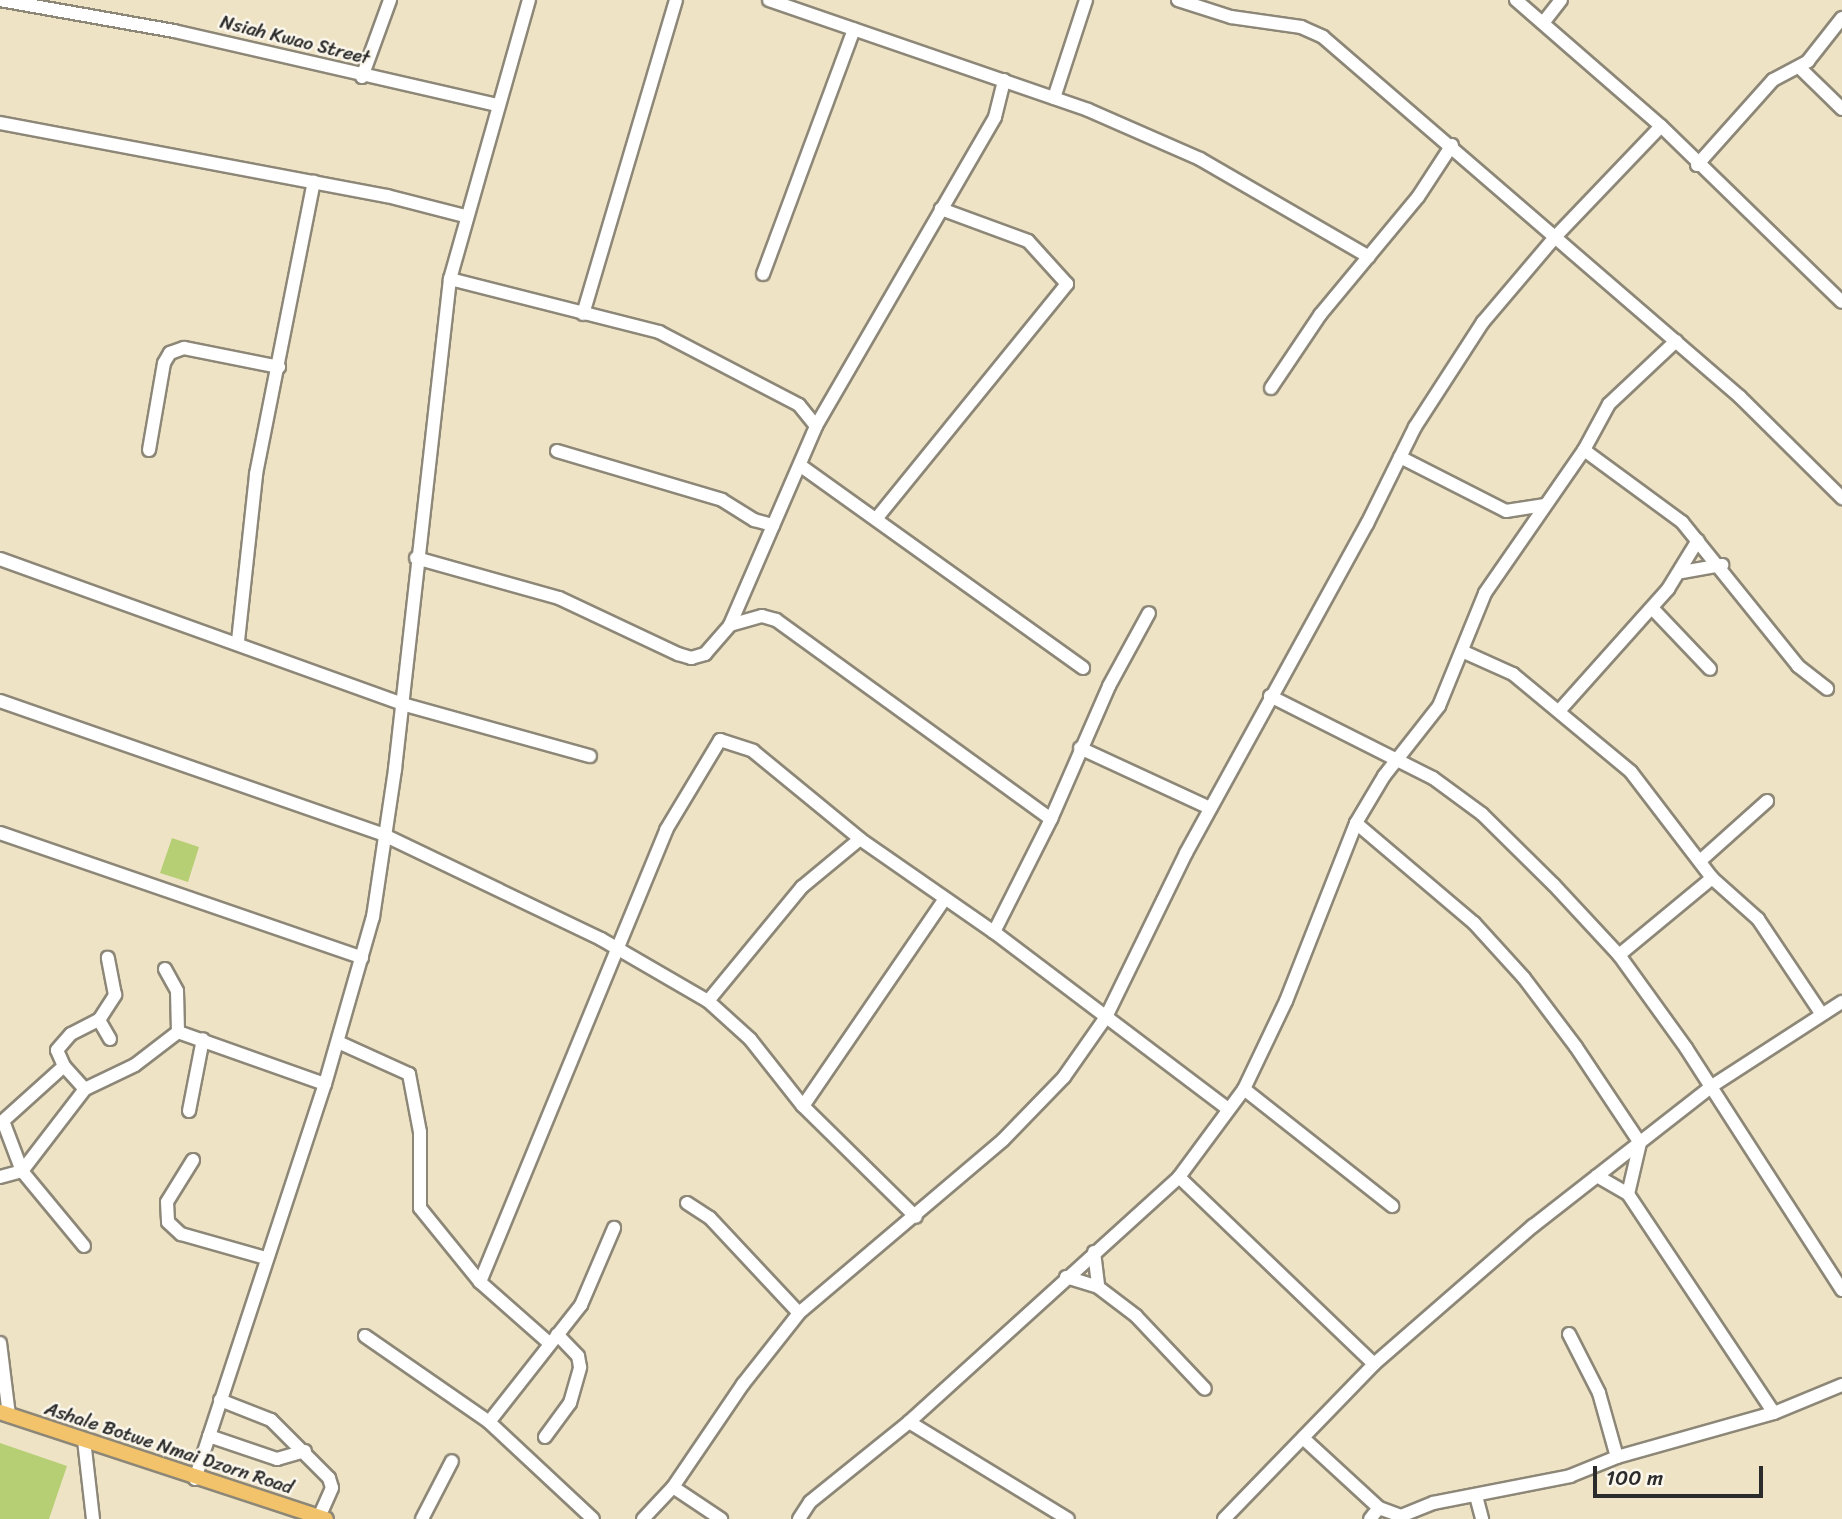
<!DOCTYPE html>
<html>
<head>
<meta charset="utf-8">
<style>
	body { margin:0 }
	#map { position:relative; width:1842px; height:1519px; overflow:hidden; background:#efe3c6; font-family:Sriracha,sans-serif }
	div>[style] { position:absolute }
	.green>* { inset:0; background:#b6cf75 }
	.roads { filter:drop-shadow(2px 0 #8d8778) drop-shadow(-2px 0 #8d8778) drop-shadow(0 2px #8d8778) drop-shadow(0 -2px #8d8778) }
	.minor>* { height:12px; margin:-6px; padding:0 6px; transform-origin:6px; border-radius:6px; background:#fff }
	.major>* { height:14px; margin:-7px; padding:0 7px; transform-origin:7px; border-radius:7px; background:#f2c36a }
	span { translate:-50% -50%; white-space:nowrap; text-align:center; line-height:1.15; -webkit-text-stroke:5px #fbf7ec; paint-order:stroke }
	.street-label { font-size:19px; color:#2b2b2b }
	.scale { position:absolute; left:1593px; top:1466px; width:170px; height:32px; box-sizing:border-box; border:4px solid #2b2b2b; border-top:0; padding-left:9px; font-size:21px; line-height:24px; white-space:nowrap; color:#2b2b2b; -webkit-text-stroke:5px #fbf7ec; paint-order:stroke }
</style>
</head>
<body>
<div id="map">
	<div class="green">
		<i style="clip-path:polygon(172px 838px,199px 847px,188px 882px,160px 873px)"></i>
		<i style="clip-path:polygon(0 1443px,67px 1466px,49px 1519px,0 1519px)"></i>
	</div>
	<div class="roads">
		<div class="minor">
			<i style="left:0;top:0;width:177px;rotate:10.1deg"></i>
			<i style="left:174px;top:31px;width:332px;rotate:12.9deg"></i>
			<i style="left:769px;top:0;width:337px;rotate:19deg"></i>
			<i style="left:1088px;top:110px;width:122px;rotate:23.6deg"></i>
			<i style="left:1200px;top:159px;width:195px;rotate:30.1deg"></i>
			<i style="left:1178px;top:0;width:56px;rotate:17.8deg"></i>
			<i style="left:1231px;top:17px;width:71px;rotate:8.1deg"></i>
			<i style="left:1301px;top:27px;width:24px;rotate:24deg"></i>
			<i style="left:1323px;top:37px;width:551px;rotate:40.8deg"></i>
			<i style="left:1740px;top:397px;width:144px;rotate:44.7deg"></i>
			<i style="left:1516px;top:0;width:192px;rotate:41deg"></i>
			<i style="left:1661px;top:126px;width:252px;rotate:44.2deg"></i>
			<i style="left:1543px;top:23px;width:29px;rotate:-52deg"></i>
			<i style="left:1799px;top:67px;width:60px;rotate:44.3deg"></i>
			<i style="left:362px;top:77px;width:82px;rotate:-70deg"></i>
			<i style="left:1054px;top:98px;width:103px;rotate:-71.9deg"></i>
			<i style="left:0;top:123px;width:394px;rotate:10.7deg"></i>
			<i style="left:387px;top:196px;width:81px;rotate:14.4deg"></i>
			<i style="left:1697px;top:165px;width:114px;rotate:-48.2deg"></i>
			<i style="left:1773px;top:80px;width:40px;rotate:-28deg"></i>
			<i style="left:1808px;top:61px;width:55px;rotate:-51.7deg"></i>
			<i style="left:763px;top:274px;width:261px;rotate:-69.6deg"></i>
			<i style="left:450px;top:279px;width:216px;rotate:14.2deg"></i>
			<i style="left:659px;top:332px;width:158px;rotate:27.5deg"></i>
			<i style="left:799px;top:405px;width:27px;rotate:51deg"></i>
			<i style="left:583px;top:314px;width:327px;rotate:-73.5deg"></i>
			<i style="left:1271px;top:388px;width:88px;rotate:-56.1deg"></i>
			<i style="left:1320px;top:315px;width:153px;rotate:-50.3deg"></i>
			<i style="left:1418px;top:197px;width:62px;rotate:-56.8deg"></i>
			<i style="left:149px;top:450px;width:88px;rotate:-80.2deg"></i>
			<i style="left:164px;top:363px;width:12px;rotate:-59deg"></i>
			<i style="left:170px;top:353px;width:15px;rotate:-20deg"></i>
			<i style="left:184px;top:348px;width:97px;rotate:11.3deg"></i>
			<i style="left:1584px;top:450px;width:122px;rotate:36.3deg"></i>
			<i style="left:1682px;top:522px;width:185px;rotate:51.1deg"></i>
			<i style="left:1798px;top:666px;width:37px;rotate:38deg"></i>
			<i style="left:557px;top:451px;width:172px;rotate:16.5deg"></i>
			<i style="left:722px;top:500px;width:38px;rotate:32deg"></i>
			<i style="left:754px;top:520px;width:20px;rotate:15deg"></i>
			<i style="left:1400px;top:457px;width:119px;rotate:27deg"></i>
			<i style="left:1506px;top:511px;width:38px;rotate:-9deg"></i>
			<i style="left:801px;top:466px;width:347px;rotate:35.6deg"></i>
			<i style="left:876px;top:519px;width:303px;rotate:-50.9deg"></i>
			<i style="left:1067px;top:284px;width:58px;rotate:-132.2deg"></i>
			<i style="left:1028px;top:241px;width:93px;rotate:-159.8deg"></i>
			<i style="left:416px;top:558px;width:148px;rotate:15.6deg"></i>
			<i style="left:559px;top:598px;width:132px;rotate:25.2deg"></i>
			<i style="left:678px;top:654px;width:14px;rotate:17deg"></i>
			<i style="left:691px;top:658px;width:15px;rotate:-16deg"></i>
			<i style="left:705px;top:654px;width:38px;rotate:-49deg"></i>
			<i style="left:730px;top:625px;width:217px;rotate:-66.6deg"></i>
			<i style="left:816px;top:426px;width:357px;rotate:-59.9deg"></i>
			<i style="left:995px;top:117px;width:38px;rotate:-76deg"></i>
			<i style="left:0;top:559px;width:427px;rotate:19.8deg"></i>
			<i style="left:402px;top:704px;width:195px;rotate:15.5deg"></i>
			<i style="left:1682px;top:572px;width:41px;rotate:-9.9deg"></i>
			<i style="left:1652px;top:608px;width:84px;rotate:46.4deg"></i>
			<i style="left:730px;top:625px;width:33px;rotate:-16deg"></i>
			<i style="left:762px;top:616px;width:15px;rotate:16deg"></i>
			<i style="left:776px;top:620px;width:339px;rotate:35.9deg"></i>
			<i style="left:238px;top:641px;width:168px;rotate:-83.8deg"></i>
			<i style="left:256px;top:474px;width:298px;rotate:-78.8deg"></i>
			<i style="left:1464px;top:652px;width:54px;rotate:24.2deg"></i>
			<i style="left:1513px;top:674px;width:153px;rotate:39.7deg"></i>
			<i style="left:1631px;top:772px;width:133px;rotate:52.6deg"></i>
			<i style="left:1712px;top:878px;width:62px;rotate:41.7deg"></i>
			<i style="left:1758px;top:919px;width:113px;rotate:56.2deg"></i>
			<i style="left:1270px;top:696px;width:182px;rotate:26.7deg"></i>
			<i style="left:1433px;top:778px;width:61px;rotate:36.3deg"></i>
			<i style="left:1482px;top:814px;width:101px;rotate:44.6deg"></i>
			<i style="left:1554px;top:885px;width:96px;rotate:47.1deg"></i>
			<i style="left:1619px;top:955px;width:115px;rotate:54.2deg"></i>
			<i style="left:1686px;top:1048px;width:288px;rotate:57.2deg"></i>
			<i style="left:0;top:701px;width:407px;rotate:19.2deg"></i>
			<i style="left:384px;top:835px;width:241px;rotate:25.6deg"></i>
			<i style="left:601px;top:939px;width:124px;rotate:30.1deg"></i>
			<i style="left:708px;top:1001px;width:57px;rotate:42.1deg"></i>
			<i style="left:750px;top:1039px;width:85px;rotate:51.7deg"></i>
			<i style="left:803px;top:1106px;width:158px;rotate:44.5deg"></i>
			<i style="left:1559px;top:711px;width:164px;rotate:-48.2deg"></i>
			<i style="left:1668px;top:589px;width:57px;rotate:-58.5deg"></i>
			<i style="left:1080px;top:748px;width:143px;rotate:24.8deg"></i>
			<i style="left:1356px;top:823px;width:155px;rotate:40.3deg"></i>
			<i style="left:1474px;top:923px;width:74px;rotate:47.7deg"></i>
			<i style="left:1524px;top:978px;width:86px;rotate:53deg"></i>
			<i style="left:1576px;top:1047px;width:115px;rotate:56.3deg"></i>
			<i style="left:1640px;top:1143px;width:52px;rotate:103.2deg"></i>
			<i style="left:0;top:833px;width:383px;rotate:19deg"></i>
			<i style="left:1700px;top:861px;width:90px;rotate:-41.8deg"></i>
			<i style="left:994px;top:932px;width:127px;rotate:-63.2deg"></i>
			<i style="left:1051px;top:819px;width:145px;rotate:-66.4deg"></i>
			<i style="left:1109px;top:686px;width:83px;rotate:-61.3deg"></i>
			<i style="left:1619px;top:955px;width:121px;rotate:-39.6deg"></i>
			<i style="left:165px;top:969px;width:25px;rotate:61deg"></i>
			<i style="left:177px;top:991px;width:41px;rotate:88.6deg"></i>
			<i style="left:708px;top:1001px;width:148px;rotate:-50.5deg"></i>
			<i style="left:802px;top:887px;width:75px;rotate:-39.6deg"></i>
			<i style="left:99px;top:1020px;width:30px;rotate:-57deg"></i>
			<i style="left:115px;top:995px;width:38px;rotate:-101deg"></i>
			<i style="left:338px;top:1042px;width:78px;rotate:24.3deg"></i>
			<i style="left:409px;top:1074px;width:59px;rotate:79.3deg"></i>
			<i style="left:420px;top:1132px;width:76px;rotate:90deg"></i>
			<i style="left:420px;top:1208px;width:95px;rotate:51deg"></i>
			<i style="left:480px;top:1282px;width:91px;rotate:41.4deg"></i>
			<i style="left:64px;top:1066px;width:31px;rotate:48deg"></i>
			<i style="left:1244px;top:1089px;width:189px;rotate:38.3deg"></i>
			<i style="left:803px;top:1106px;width:251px;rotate:-55.6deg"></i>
			<i style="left:189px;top:1111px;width:73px;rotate:-79deg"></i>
			<i style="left:193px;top:1160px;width:49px;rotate:121.8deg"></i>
			<i style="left:167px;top:1202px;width:20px;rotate:87deg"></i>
			<i style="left:168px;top:1222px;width:18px;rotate:43deg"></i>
			<i style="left:181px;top:1234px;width:88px;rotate:15.8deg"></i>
			<i style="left:1597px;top:1176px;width:36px;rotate:30deg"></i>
			<i style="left:1628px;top:1194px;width:263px;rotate:56.3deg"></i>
			<i style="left:0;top:1177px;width:23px;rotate:-15deg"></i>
			<i style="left:22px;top:1171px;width:103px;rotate:-52.5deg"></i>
			<i style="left:85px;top:1089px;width:55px;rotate:-25.6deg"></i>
			<i style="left:135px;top:1065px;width:54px;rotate:-37.5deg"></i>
			<i style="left:178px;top:1032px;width:156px;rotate:19.5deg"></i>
			<i style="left:1179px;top:1177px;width:270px;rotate:43.8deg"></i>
			<i style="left:687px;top:1203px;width:27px;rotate:33deg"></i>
			<i style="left:710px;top:1218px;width:130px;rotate:46.9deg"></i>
			<i style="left:84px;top:1246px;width:97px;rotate:-129.6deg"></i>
			<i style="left:22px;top:1171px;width:53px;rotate:-110.8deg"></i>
			<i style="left:3px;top:1121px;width:82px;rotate:-42deg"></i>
			<i style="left:64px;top:1066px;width:17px;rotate:-114deg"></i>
			<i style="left:57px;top:1050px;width:21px;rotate:-49deg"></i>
			<i style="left:71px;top:1034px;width:31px;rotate:-27deg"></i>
			<i style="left:99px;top:1020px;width:22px;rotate:60deg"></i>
			<i style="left:1094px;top:1252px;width:35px;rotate:83deg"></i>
			<i style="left:1066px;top:1277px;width:34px;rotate:17deg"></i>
			<i style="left:1098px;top:1287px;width:48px;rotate:37.3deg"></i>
			<i style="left:1136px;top:1316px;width:100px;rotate:46.6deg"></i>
			<i style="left:480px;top:1282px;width:489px;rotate:-67.6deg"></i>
			<i style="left:666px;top:830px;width:105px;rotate:-59deg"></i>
			<i style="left:720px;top:740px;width:35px;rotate:18deg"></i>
			<i style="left:753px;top:751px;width:139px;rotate:39.4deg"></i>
			<i style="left:860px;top:839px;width:163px;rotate:34.8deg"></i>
			<i style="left:994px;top:932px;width:293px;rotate:37.1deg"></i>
			<i style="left:1569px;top:1334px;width:66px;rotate:63deg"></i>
			<i style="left:1599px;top:1393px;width:66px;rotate:74.3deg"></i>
			<i style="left:365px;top:1336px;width:151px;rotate:34.7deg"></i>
			<i style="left:489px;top:1422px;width:142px;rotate:43deg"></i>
			<i style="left:0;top:1343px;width:73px;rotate:82.9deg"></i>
			<i style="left:220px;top:1400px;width:55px;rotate:21.4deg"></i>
			<i style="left:271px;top:1420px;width:82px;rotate:45deg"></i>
			<i style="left:329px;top:1478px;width:10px;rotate:73deg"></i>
			<i style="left:332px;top:1488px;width:32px;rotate:114deg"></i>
			<i style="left:489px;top:1422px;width:149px;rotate:-51.8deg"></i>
			<i style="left:581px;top:1305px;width:84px;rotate:-66.8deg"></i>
			<i style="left:909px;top:1422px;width:186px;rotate:31.4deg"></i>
			<i style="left:209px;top:1436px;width:72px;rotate:18.7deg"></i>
			<i style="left:277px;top:1459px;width:29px;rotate:-16deg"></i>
			<i style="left:545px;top:1437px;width:42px;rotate:-53.7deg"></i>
			<i style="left:570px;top:1403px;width:37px;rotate:-74deg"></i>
			<i style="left:580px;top:1367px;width:11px;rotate:-100deg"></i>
			<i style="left:578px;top:1356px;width:30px;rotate:-134deg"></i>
			<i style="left:1303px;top:1438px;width:103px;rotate:42.6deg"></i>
			<i style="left:1379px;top:1508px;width:23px;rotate:20deg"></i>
			<i style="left:1401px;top:1516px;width:35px;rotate:-22deg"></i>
			<i style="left:1433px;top:1503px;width:140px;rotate:-11.1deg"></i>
			<i style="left:1570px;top:1476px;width:51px;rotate:-22deg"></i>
			<i style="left:1617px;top:1457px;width:163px;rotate:-15.7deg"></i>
			<i style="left:1774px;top:1413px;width:74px;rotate:-22.4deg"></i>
			<i style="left:84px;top:1440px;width:80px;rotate:83.5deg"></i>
			<i style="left:195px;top:1479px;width:416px;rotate:-71.8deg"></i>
			<i style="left:325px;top:1084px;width:174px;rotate:-74deg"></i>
			<i style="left:373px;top:917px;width:150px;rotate:-81.5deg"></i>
			<i style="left:395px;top:769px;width:493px;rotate:-83.6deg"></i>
			<i style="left:450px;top:279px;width:290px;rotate:-74.2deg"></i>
			<i style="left:673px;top:1487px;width:58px;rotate:33.7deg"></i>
			<i style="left:1476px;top:1496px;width:24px;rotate:75deg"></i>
			<i style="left:422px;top:1519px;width:65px;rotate:-62.7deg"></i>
			<i style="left:643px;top:1519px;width:44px;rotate:-46.8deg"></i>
			<i style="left:673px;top:1487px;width:125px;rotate:-55.8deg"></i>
			<i style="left:743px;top:1384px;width:90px;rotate:-51.7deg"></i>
			<i style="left:799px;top:1313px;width:267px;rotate:-40.3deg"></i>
			<i style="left:1003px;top:1140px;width:88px;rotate:-45.9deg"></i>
			<i style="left:1064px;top:1077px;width:73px;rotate:-55deg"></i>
			<i style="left:1106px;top:1017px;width:182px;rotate:-64deg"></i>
			<i style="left:1186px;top:853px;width:376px;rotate:-61.2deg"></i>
			<i style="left:1367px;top:524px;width:108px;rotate:-63.7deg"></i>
			<i style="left:1415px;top:427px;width:125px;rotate:-57.1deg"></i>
			<i style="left:1483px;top:322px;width:111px;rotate:-49.7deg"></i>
			<i style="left:1555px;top:237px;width:153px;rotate:-46.3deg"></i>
			<i style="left:799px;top:1519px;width:20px;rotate:-57deg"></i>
			<i style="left:810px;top:1502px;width:127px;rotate:-38.9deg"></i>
			<i style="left:909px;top:1422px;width:365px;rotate:-42.2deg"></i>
			<i style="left:1179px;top:1177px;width:109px;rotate:-53.5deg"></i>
			<i style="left:1244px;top:1089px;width:98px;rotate:-64.5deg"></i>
			<i style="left:1286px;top:1001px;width:191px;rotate:-68.5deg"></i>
			<i style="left:1356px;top:823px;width:55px;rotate:-59.2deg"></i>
			<i style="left:1384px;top:776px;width:89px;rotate:-51.8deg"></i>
			<i style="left:1439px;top:706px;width:122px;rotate:-67.8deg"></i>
			<i style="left:1485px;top:593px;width:174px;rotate:-55.3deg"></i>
			<i style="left:1584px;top:450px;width:52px;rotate:-61.5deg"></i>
			<i style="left:1609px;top:404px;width:92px;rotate:-43.2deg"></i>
			<i style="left:1224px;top:1519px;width:216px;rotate:-45.9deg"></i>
			<i style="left:1374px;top:1364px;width:211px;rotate:-41deg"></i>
			<i style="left:1533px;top:1226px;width:227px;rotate:-38deg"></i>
			<i style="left:1712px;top:1086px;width:155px;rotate:-32.9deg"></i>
			<i style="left:1370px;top:1519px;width:14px;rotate:-51deg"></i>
		</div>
		<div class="major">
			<i style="left:0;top:1412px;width:343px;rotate:18.2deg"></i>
		</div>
	</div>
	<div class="street-label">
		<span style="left:295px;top:40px;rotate:14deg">Nsiah Kwao Street</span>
		<span style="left:169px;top:1448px;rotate:18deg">Ashale Botwe Nmai Dzorn Road</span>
	</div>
	<div class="scale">100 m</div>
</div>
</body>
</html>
